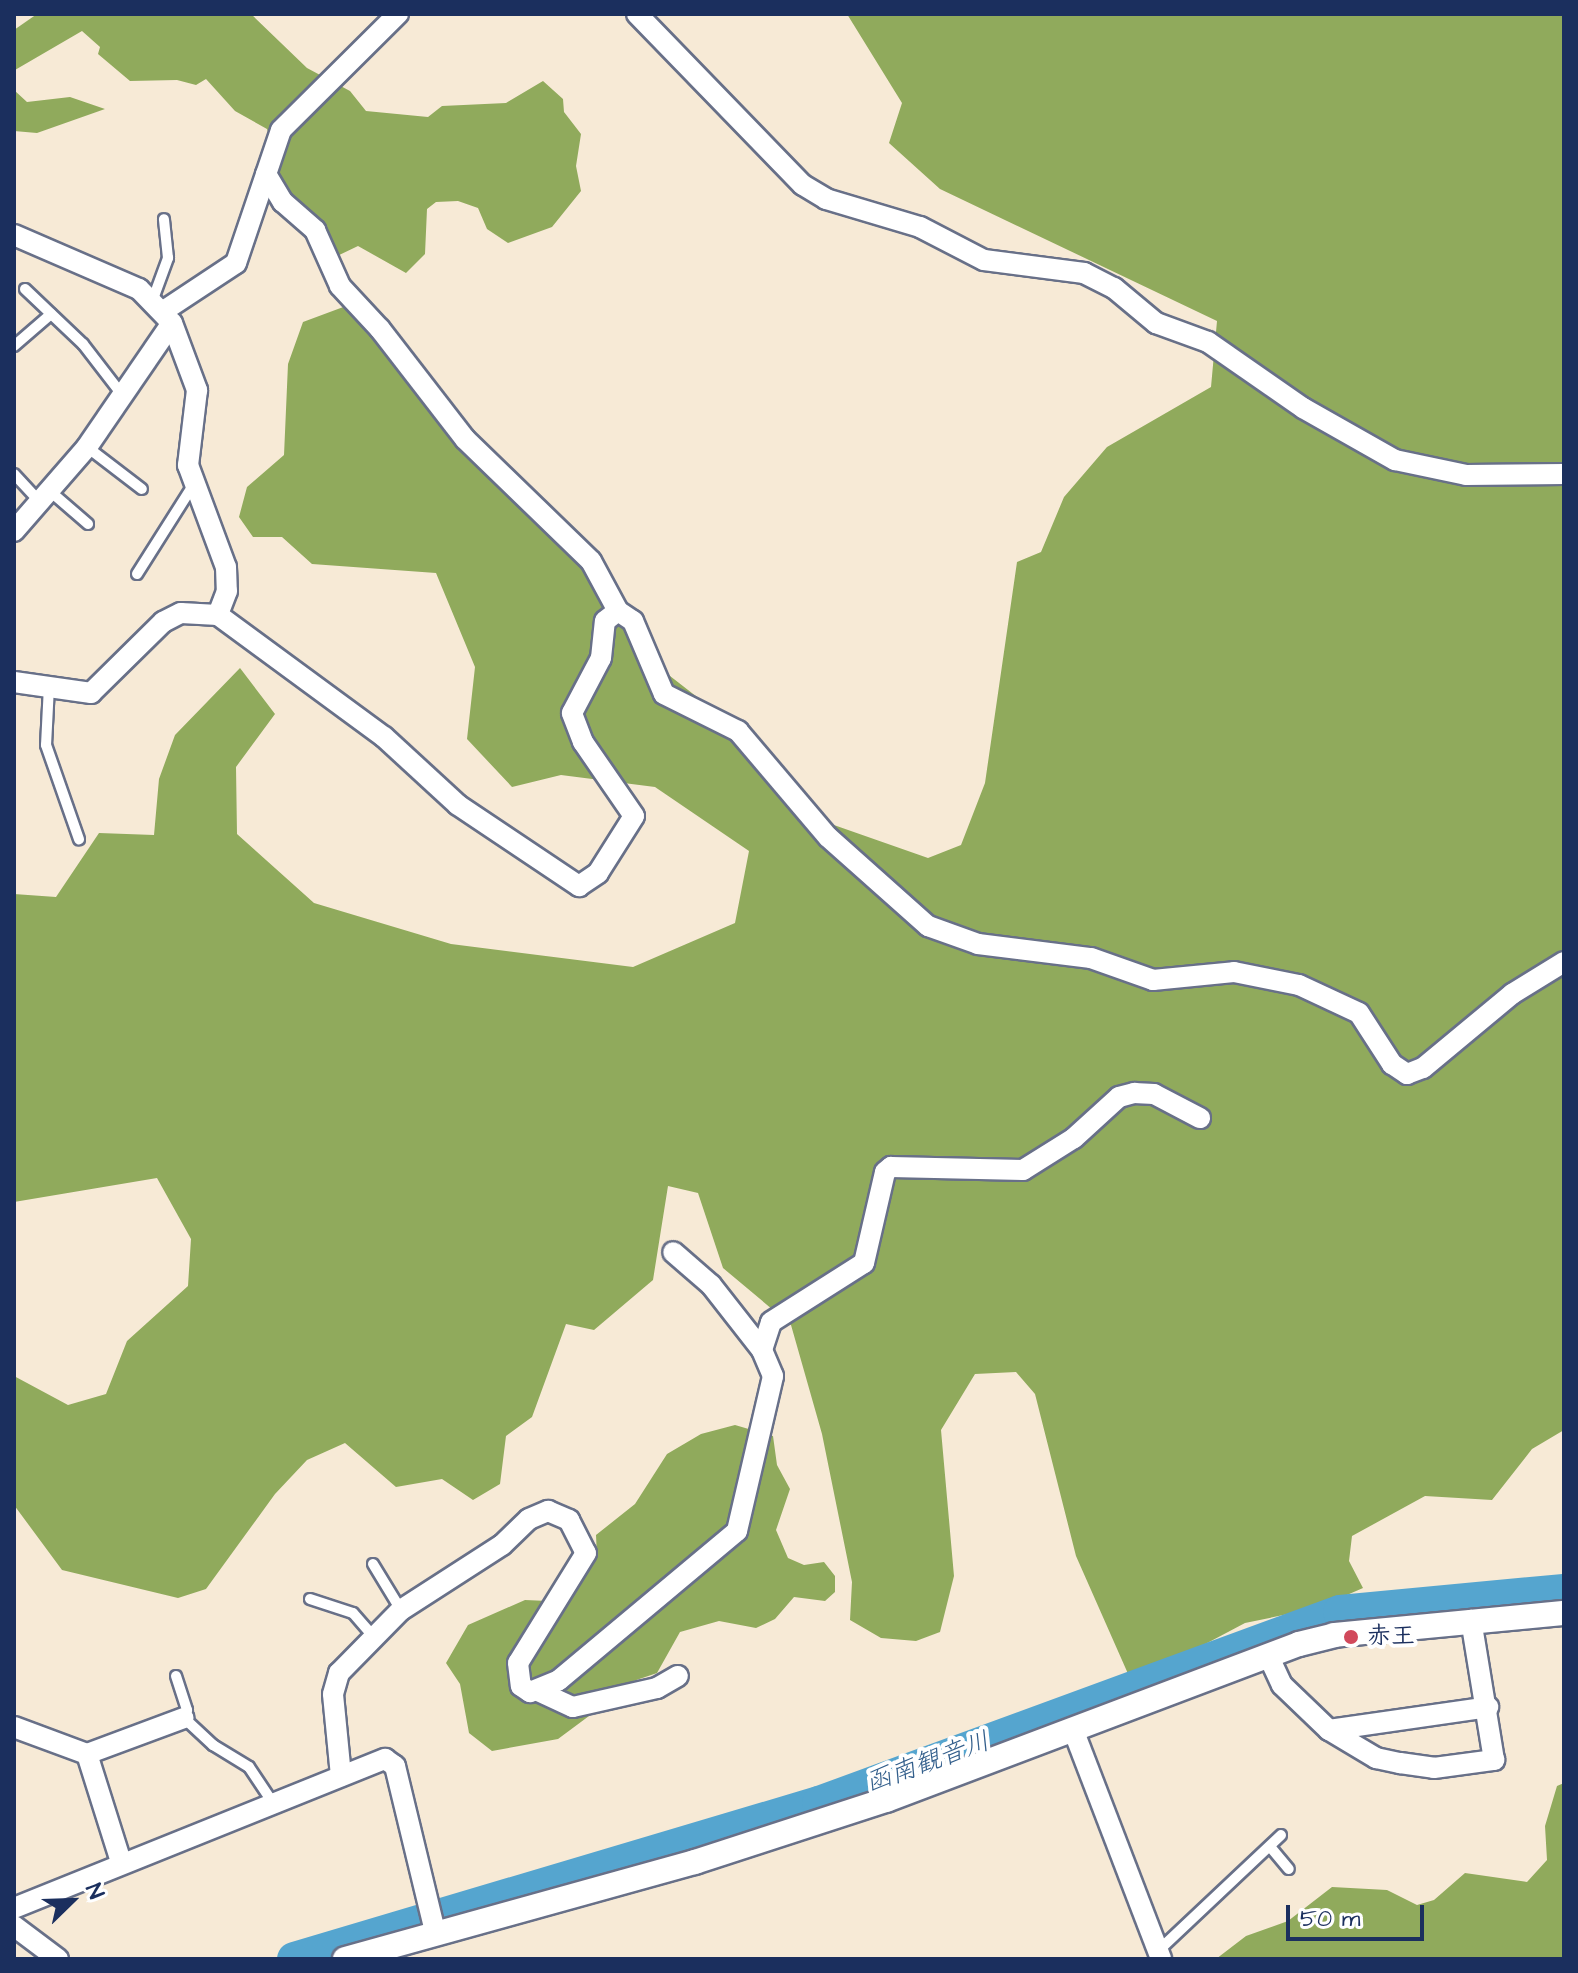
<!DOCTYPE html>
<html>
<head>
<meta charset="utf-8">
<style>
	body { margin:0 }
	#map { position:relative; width:1578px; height:1973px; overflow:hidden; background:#f7ead6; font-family:"Architects Daughter","Klee One",sans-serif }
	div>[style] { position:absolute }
	.forest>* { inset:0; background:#90aa5c }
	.river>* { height:34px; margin:-17px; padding:0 17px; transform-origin:17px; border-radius:17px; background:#55a5cf }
	.roads { filter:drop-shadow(2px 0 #687088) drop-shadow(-2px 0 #687088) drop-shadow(0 2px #687088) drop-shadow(0 -2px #687088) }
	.service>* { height:10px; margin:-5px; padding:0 5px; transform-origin:5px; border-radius:5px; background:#fff }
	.minor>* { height:20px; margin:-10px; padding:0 10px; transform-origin:10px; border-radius:10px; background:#fff }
	.tertiary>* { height:24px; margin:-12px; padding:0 12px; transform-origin:12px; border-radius:12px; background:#fff }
	.dots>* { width:22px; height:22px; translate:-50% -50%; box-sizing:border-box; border:4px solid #fff; border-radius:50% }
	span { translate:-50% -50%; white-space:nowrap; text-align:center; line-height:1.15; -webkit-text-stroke:8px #fff; paint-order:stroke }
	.poi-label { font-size:24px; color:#1b2f5e; font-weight:700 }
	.left { translate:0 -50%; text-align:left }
	.water-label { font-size:26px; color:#325e8b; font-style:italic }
	.frame { position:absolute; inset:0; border:16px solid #1b2f5e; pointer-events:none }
	.north { position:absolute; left:32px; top:1861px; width:80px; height:80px; -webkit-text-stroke:6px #fff; paint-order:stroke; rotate:67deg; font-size:22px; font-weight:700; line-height:32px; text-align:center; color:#1b2f5e }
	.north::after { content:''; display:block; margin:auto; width:28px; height:36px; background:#1b2f5e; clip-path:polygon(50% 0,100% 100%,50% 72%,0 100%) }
	.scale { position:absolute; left:1286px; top:1905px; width:138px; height:36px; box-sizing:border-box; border:4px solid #1b2f5e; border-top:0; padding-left:10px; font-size:24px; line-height:28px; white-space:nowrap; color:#1b2f5e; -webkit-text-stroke:6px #fff; paint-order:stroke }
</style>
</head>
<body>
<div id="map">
	<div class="forest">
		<i style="clip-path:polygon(37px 14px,251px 14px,307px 68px,350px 91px,366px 111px,428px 117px,442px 106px,506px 103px,543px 81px,563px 99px,564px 112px,581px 134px,576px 166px,581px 191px,552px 227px,508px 243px,487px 229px,478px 208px,458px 201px,436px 202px,427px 209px,425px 254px,406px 273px,358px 246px,333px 258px,271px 176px,275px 153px,267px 129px,235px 111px,206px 79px,196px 85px,177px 80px,130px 81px,98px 54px,100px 47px,82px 31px,15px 70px,14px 78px,14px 30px)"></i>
		<i style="clip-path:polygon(847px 14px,1564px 14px,1564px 1430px,1532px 1449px,1492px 1500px,1425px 1496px,1352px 1536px,1349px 1561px,1363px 1588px,1317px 1608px,1245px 1623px,1177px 1659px,1129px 1676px,1076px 1556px,1035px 1394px,1016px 1372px,975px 1374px,941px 1430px,954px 1576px,940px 1632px,916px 1641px,881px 1638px,850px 1620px,852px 1582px,822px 1434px,791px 1325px,723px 1268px,698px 1193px,668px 1186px,653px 1280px,594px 1330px,566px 1324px,532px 1417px,506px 1436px,500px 1484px,473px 1500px,442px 1479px,396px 1487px,345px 1443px,307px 1460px,275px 1494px,206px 1589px,178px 1598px,62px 1570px,14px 1505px,14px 1376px,68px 1405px,106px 1394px,127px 1341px,188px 1286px,191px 1239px,157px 1178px,14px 1202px,14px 894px,56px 897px,99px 833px,154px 835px,159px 779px,175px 735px,240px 668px,275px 714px,236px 767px,237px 834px,314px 903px,451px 944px,633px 967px,735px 923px,749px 851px,655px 787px,561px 775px,512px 787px,467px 739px,475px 667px,436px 573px,312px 564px,282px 537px,253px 537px,239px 517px,247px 487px,284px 455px,288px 364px,303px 322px,346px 306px,486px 474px,572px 554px,661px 669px,769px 753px,806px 804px,831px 824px,928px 858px,961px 845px,985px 783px,1017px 562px,1041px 552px,1064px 497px,1107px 447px,1211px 387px,1217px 321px,940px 189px,889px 143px,902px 103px)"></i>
		<i style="clip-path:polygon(14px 90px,27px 102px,70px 97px,105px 109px,37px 133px,14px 131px)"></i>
		<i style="clip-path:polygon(735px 1425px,773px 1436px,777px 1465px,790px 1489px,776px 1530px,788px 1558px,804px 1565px,824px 1562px,835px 1576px,835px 1592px,825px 1601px,794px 1597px,775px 1619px,756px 1628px,719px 1621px,680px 1632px,657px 1673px,607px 1690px,589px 1716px,558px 1739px,492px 1751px,469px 1733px,460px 1684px,446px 1663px,468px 1625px,525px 1600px,548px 1601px,586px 1575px,597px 1558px,596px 1535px,635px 1504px,667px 1454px,701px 1434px)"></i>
		<i style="clip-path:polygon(1564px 1783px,1564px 1959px,1216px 1959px,1246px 1936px,1288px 1921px,1332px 1887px,1387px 1890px,1417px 1905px,1434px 1900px,1465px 1873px,1527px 1882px,1547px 1860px,1545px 1826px,1557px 1786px)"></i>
	</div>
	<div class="river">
		<i style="left:294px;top:1959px;width:548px;rotate:-16.55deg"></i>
		<i style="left:819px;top:1803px;width:555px;rotate:-20.13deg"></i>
		<i style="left:1340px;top:1612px;width:225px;rotate:-5.4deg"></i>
	</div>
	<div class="roads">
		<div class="service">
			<i style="left:25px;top:289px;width:80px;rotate:43.5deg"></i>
			<i style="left:83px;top:344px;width:66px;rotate:52.4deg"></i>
			<i style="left:153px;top:299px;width:44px;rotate:-69.9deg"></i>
			<i style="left:168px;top:258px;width:39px;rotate:-96deg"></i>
			<i style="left:14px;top:346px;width:49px;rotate:-40.9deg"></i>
			<i style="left:87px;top:447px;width:69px;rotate:37.4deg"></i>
			<i style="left:14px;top:474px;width:38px;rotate:47deg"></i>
			<i style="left:51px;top:492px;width:49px;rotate:40.9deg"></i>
			<i style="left:137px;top:574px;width:107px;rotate:-57.7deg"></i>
			<i style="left:49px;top:686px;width:59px;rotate:92.9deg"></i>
			<i style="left:46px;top:745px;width:100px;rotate:70.7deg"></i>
			<i style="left:373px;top:1564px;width:54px;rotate:58.7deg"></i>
			<i style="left:310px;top:1599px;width:45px;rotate:18deg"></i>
			<i style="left:353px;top:1613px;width:30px;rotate:49deg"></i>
			<i style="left:176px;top:1676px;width:36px;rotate:72deg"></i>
			<i style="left:187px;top:1710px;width:9px;rotate:111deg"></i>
			<i style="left:184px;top:1718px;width:40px;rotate:43deg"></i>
			<i style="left:213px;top:1745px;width:42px;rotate:31.4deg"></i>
			<i style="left:249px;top:1767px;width:43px;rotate:56.3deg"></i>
			<i style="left:1272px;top:1849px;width:26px;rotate:50deg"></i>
			<i style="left:1158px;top:1951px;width:169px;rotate:-43.3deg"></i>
		</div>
		<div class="minor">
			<i style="left:637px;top:14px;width:238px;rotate:45.9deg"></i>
			<i style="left:803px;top:185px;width:27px;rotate:31deg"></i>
			<i style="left:826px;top:199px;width:98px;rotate:16.6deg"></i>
			<i style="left:920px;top:227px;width:72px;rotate:27.3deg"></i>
			<i style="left:984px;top:260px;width:101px;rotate:7.4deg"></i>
			<i style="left:1084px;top:273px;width:34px;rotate:27deg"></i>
			<i style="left:1114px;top:288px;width:55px;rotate:39.8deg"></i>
			<i style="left:1156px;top:323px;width:55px;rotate:20.1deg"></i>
			<i style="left:1208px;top:342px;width:116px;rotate:34.8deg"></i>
			<i style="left:1303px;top:408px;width:106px;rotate:29.5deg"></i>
			<i style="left:1395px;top:460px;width:73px;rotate:11.9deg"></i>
			<i style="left:1466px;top:475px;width:98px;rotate:-0.6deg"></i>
			<i style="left:266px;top:174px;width:33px;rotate:59deg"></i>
			<i style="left:283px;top:202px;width:43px;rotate:41.2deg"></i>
			<i style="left:315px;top:230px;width:61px;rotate:65.9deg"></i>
			<i style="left:340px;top:286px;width:59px;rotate:47.1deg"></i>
			<i style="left:380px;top:329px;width:139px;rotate:52.3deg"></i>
			<i style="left:465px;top:439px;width:175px;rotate:44.1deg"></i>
			<i style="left:591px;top:561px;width:57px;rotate:61.6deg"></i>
			<i style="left:618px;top:611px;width:18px;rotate:34deg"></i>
			<i style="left:633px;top:621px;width:79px;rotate:67deg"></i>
			<i style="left:664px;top:694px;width:83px;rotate:26.6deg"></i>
			<i style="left:738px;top:731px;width:139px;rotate:49.7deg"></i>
			<i style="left:828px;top:837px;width:134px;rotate:41.7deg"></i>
			<i style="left:928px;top:926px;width:53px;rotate:19.8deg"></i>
			<i style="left:978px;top:944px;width:114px;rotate:7.1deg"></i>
			<i style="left:1091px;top:958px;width:66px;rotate:19.5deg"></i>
			<i style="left:1153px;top:980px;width:81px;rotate:-5.6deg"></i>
			<i style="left:1234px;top:972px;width:66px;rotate:11.3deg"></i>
			<i style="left:1299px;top:985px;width:66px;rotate:25deg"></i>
			<i style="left:1359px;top:1013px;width:61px;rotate:57.1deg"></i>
			<i style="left:1392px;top:1064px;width:18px;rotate:34deg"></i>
			<i style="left:1407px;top:1074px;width:17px;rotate:-21deg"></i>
			<i style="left:1423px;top:1068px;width:116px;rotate:-39.7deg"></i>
			<i style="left:1512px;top:994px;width:61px;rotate:-31.6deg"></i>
			<i style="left:14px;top:235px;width:136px;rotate:23.4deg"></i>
			<i style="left:139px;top:289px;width:47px;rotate:45.9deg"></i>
			<i style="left:172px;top:323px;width:72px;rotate:69.5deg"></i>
			<i style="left:197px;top:390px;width:76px;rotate:96.8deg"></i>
			<i style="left:188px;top:465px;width:109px;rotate:69.6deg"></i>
			<i style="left:226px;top:567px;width:24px;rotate:88deg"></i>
			<i style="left:227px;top:591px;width:26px;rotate:111deg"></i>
			<i style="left:165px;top:310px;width:85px;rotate:-33.5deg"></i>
			<i style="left:236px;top:263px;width:140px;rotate:-71.3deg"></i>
			<i style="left:281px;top:130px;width:165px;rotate:-44.8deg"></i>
			<i style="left:14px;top:531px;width:111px;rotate:-49deg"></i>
			<i style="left:87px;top:447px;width:150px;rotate:-55.6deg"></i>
			<i style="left:14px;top:682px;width:78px;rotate:8.1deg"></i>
			<i style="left:91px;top:693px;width:101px;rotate:-44.6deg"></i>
			<i style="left:163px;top:622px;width:20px;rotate:-27deg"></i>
			<i style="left:181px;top:613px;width:37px;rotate:3deg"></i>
			<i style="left:218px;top:615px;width:206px;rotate:36.3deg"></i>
			<i style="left:384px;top:737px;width:100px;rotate:42.6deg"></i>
			<i style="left:458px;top:805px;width:146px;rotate:33.8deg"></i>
			<i style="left:579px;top:886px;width:23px;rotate:-34deg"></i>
			<i style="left:598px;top:873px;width:67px;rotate:-57.7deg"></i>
			<i style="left:634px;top:816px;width:90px;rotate:-124.6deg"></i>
			<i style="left:583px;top:742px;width:31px;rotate:-111deg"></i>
			<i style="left:572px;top:713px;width:62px;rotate:-62.2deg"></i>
			<i style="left:601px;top:658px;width:37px;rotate:-84deg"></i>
			<i style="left:605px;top:621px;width:16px;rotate:-38deg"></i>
			<i style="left:762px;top:1350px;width:29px;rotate:-72deg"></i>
			<i style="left:771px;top:1322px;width:110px;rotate:-32.4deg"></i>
			<i style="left:864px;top:1263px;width:93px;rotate:-77deg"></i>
			<i style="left:885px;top:1172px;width:8px;rotate:-40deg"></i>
			<i style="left:891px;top:1167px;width:132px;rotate:1.3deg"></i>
			<i style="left:1023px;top:1170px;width:60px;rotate:-32.1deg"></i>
			<i style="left:1074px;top:1138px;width:61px;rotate:-42.3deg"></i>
			<i style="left:1119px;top:1097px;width:16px;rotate:-15deg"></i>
			<i style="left:1134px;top:1093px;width:20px;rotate:3deg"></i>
			<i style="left:1154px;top:1094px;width:52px;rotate:27.6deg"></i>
			<i style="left:1268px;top:1655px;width:33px;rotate:65deg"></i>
			<i style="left:1282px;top:1685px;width:65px;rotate:43.8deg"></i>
			<i style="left:1329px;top:1730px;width:161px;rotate:-8.2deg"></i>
			<i style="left:538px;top:1691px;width:38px;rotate:25deg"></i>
			<i style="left:573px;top:1707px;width:86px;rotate:-12.7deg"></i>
			<i style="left:657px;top:1688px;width:24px;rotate:-30deg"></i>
			<i style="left:14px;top:1727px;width:78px;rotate:20.3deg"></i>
			<i style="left:87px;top:1754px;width:103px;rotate:-20.4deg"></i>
			<i style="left:1329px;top:1730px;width:55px;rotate:30.8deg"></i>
			<i style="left:1376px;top:1758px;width:25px;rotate:12deg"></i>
			<i style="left:1400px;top:1763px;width:34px;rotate:8deg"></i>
			<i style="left:1434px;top:1768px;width:61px;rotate:-7.6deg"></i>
			<i style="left:1494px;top:1760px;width:142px;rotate:-99.3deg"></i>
			<i style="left:1074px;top:1732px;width:243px;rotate:69deg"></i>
			<i style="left:87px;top:1754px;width:113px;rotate:72.5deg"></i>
			<i style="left:341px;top:1776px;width:82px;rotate:-95.6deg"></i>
			<i style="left:333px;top:1694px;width:22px;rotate:-74deg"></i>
			<i style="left:339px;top:1673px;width:88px;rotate:-45.5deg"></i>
			<i style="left:401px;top:1610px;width:120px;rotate:-32.8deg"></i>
			<i style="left:502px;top:1545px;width:37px;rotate:-44deg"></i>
			<i style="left:529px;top:1519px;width:21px;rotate:-23deg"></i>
			<i style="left:548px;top:1511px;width:23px;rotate:23deg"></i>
			<i style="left:569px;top:1520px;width:37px;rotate:63deg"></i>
			<i style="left:586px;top:1553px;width:129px;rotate:121.7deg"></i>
			<i style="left:518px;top:1663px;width:23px;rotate:83deg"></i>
			<i style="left:521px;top:1686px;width:11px;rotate:34deg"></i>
			<i style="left:530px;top:1692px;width:31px;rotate:-22deg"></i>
			<i style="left:559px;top:1680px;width:232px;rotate:-39.9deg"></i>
			<i style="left:737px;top:1531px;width:159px;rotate:-76.9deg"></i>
			<i style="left:773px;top:1376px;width:28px;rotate:-113deg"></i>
			<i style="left:762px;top:1350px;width:83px;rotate:-128.1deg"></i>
			<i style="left:711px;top:1285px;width:50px;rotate:-139deg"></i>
			<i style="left:14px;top:1908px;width:400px;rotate:-21.9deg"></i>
			<i style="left:385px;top:1759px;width:12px;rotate:35deg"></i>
			<i style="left:395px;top:1766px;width:174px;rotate:76.4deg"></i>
			<i style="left:14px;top:1926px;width:55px;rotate:36.9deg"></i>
		</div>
		<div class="tertiary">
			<i style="left:345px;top:1959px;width:363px;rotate:-15.5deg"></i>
			<i style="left:695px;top:1862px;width:201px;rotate:-18deg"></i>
			<i style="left:886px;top:1800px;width:441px;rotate:-20.7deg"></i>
			<i style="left:1299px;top:1644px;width:36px;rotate:-14deg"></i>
			<i style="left:1334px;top:1635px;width:231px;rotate:-5.5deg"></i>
		</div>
	</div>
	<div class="dots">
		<i style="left:1351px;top:1637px;background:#d1495b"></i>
	</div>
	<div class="poi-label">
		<span class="left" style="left:1367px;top:1637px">赤王</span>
	</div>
	<div class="water-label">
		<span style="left:928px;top:1763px;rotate:-20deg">函南観音川</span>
	</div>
	<div class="frame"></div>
	<div class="north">N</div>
	<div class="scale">50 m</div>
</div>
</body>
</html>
